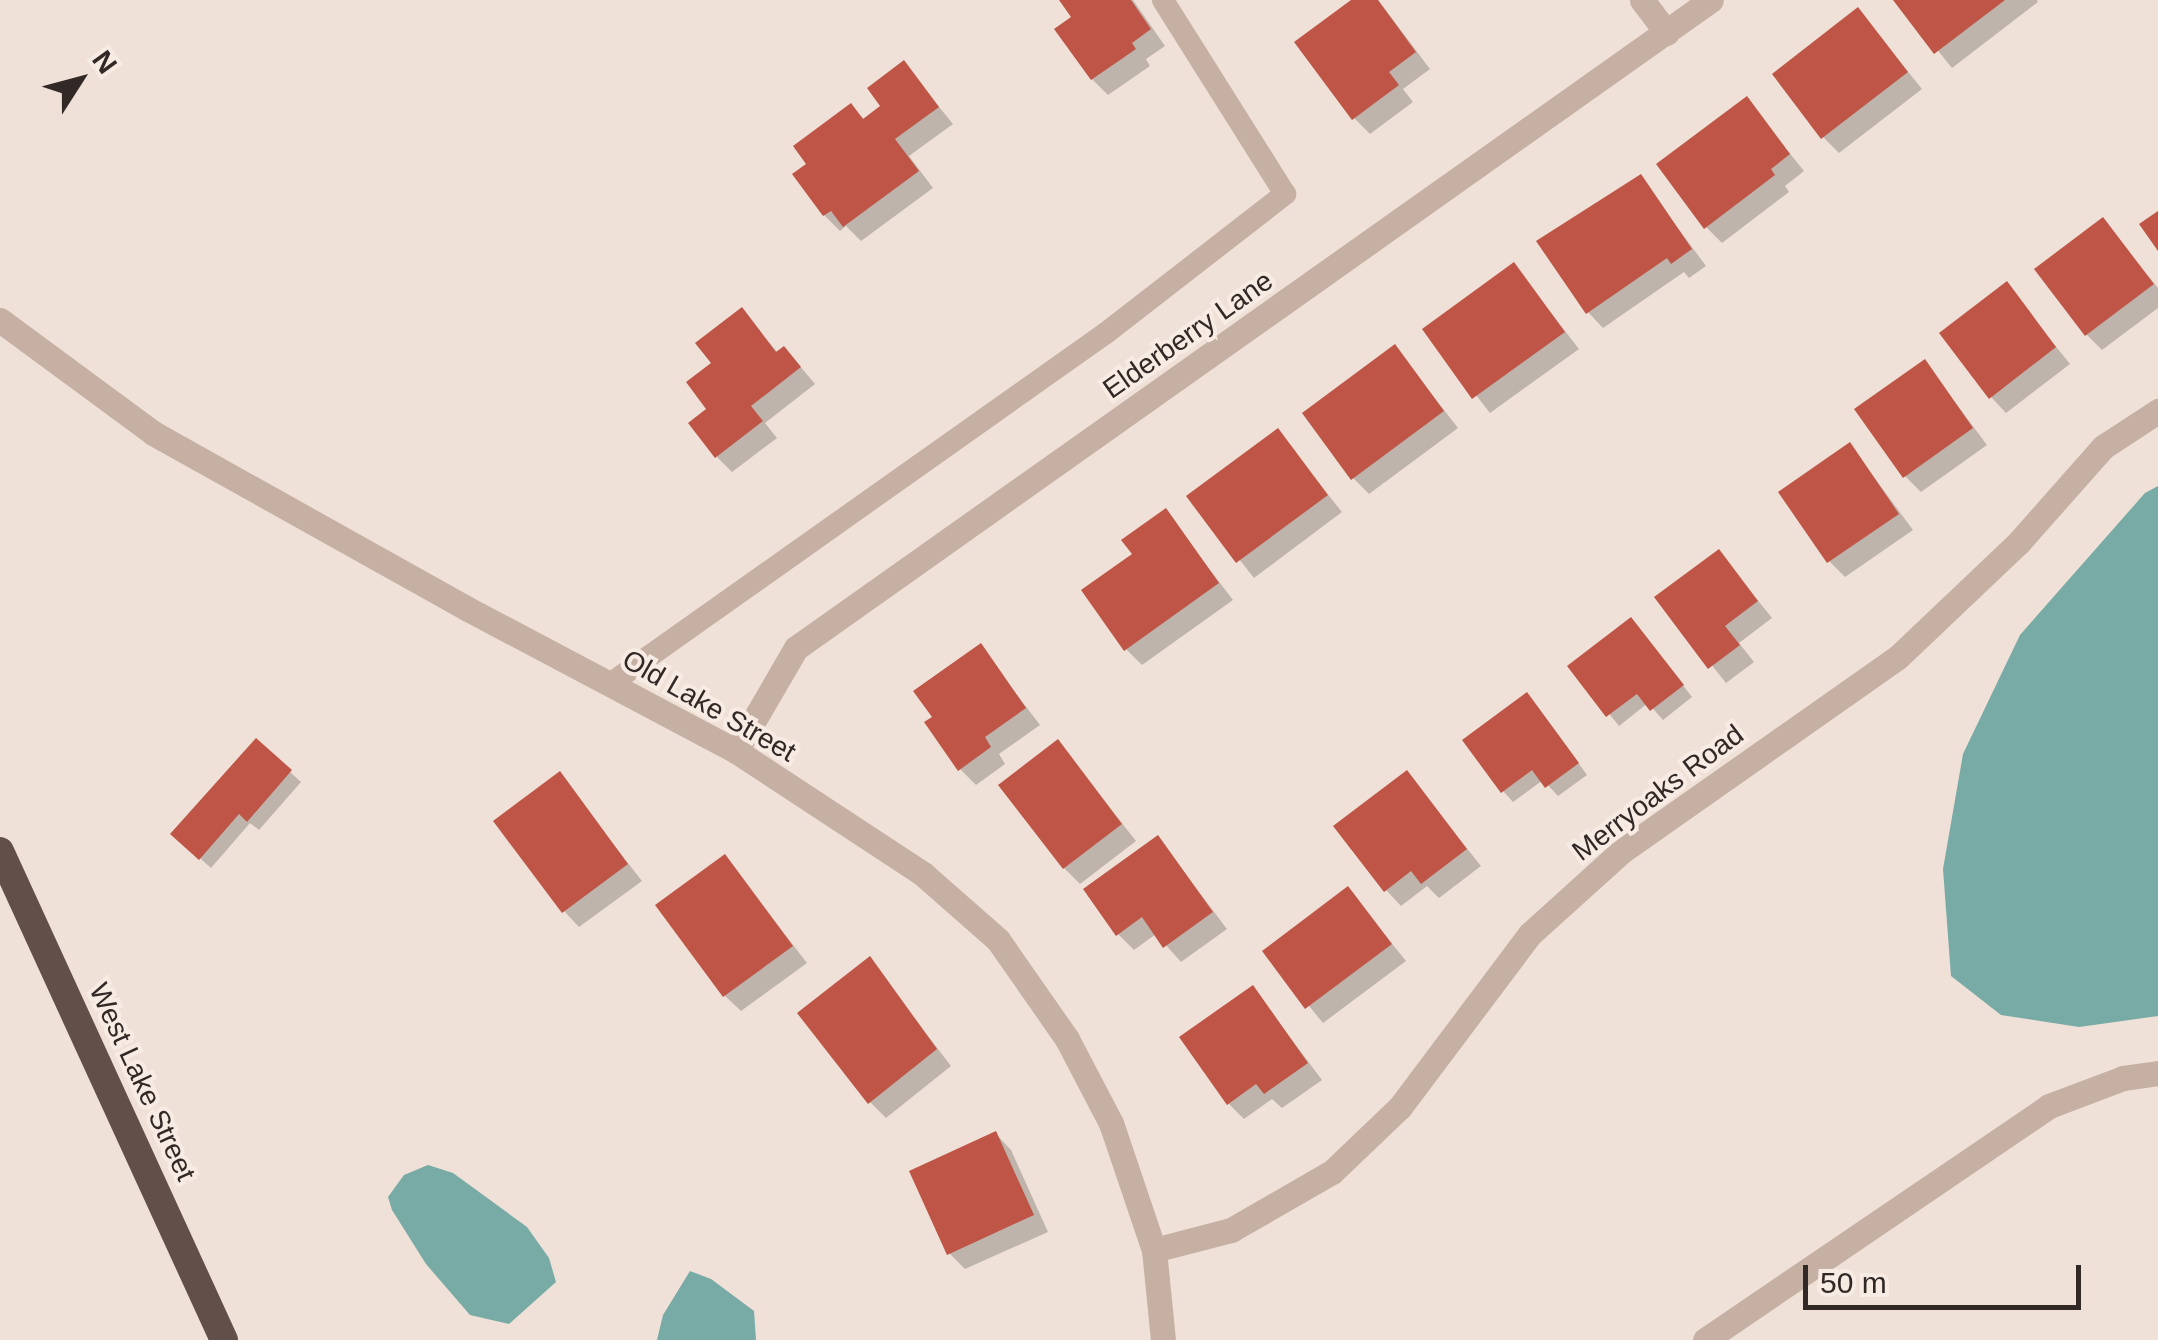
<!DOCTYPE html>
<html>
<head>
<meta charset="utf-8">
<style>
	body { margin:0 }
	#map { position:relative; width:2158px; height:1340px; overflow:hidden; background:#efe1d7; font-family:Arial,sans-serif }
	div>[style] { position:absolute }
	.water>* { inset:0; background:#78aaa6 }
	.shadow>* { inset:0; background:#0003 }
	.building>* { inset:0; background:#be5546 }
	.service>* { height:22px; margin:-11px; padding:0 11px; transform-origin:11px; border-radius:11px; background:#c6b0a4 }
	.minor>* { height:25px; margin:-12.5px; padding:0 12.5px; transform-origin:12.5px; border-radius:12.5px; background:#c6b0a4 }
	.trunk>* { height:28px; margin:-14px; padding:0 14px; transform-origin:14px; border-radius:14px; background:#624f4a }
	span { translate:-50% -50%; white-space:nowrap; text-align:center; line-height:1.15; -webkit-text-stroke:8px #f7ebe3; paint-order:stroke }
	.street-label { font-size:28px; color:#322825 }
	.north { position:absolute; left:30px; top:30px; width:100px; height:100px; -webkit-text-stroke:8px #f7ebe3; paint-order:stroke; rotate:54deg; font-size:28px; font-weight:700; line-height:40px; text-align:center; color:#322825 }
	.north::after { content:''; display:block; margin:auto; width:35px; height:45px; background:#322825; clip-path:polygon(50% 0,100% 100%,50% 72%,0 100%) }
	.scale { position:absolute; left:1803px; top:1265px; width:278px; height:45px; box-sizing:border-box; border:5px solid #322825; border-top:0; padding-left:12px; font-size:30px; line-height:35px; white-space:nowrap; color:#322825; -webkit-text-stroke:8px #f7ebe3; paint-order:stroke }
</style>
</head>
<body>
<div id="map">
	<div class="water">
		<i style="clip-path:polygon(2158px 486px,2158px 1016px,2079px 1027px,2001px 1015px,1951px 976px,1943px 869px,1963px 754px,2020px 635px,2145px 493px)"></i>
		<i style="clip-path:polygon(428px 1165px,453px 1173px,527px 1227px,549px 1258px,556px 1282px,509px 1324px,470px 1315px,426px 1264px,392px 1210px,388px 1197px,404px 1175px)"></i>
		<i style="clip-path:polygon(690px 1271px,711px 1279px,754px 1311px,756px 1340px,657px 1340px,663px 1315px)"></i>
	</div>
	<div class="shadow">
		<i style="clip-path:polygon(1062px 0,1133px 0,1165px 46px,1146px 59px,1150px 66px,1108px 95px,1092px 79px,1074px 18px)"></i>
		<i style="clip-path:polygon(1356px 0,1378px 0,1430px 69px,1403px 89px,1413px 102px,1370px 134px,1354px 118px)"></i>
		<i style="clip-path:polygon(1897px 0,2037px 0,2038px 2px,1952px 68px)"></i>
		<i style="clip-path:polygon(1858px 10px,1922px 89px,1839px 153px,1823px 137px)"></i>
		<i style="clip-path:polygon(904px 64px,953px 124px,909px 156px,933px 188px,861px 241px,846px 226px,840px 231px,824px 215px,810px 165px,851px 106px,865px 120px,883px 106px)"></i>
		<i style="clip-path:polygon(1746px 99px,1804px 171px,1785px 186px,1789px 192px,1722px 243px,1706px 227px)"></i>
		<i style="clip-path:polygon(1640px 177px,1706px 266px,1689px 278px,1684px 272px,1603px 328px,1588px 312px)"></i>
		<i style="clip-path:polygon(2103px 221px,2158px 288px,2158px 308px,2102px 350px,2086px 334px)"></i>
		<i style="clip-path:polygon(1514px 265px,1579px 349px,1490px 413px,1425px 330px)"></i>
		<i style="clip-path:polygon(2006px 285px,2070px 364px,2006px 413px,1991px 397px)"></i>
		<i style="clip-path:polygon(742px 310px,778px 353px,799px 365px,815px 384px,765px 423px,777px 438px,732px 472px,717px 457px,710px 409px,714px 364px)"></i>
		<i style="clip-path:polygon(1395px 347px,1458px 428px,1369px 494px,1353px 478px)"></i>
		<i style="clip-path:polygon(1925px 362px,1987px 445px,1921px 492px,1905px 476px)"></i>
		<i style="clip-path:polygon(1278px 432px,1342px 512px,1254px 578px,1190px 497px)"></i>
		<i style="clip-path:polygon(1850px 445px,1913px 530px,1845px 577px,1829px 561px)"></i>
		<i style="clip-path:polygon(1165px 511px,1233px 600px,1142px 665px,1126px 649px,1135px 555px)"></i>
		<i style="clip-path:polygon(1719px 552px,1772px 618px,1739px 643px,1754px 662px,1726px 683px,1658px 598px)"></i>
		<i style="clip-path:polygon(1641px 631px,1692px 697px,1663px 720px,1648px 703px,1619px 726px,1571px 666px)"></i>
		<i style="clip-path:polygon(980px 646px,1040px 725px,999px 754px,1005px 764px,976px 785px,960px 769px,935px 717px)"></i>
		<i style="clip-path:polygon(1537px 706px,1587px 775px,1558px 796px,1543px 780px,1513px 802px,1503px 791px)"></i>
		<i style="clip-path:polygon(256px 741px,301px 782px,259px 830px,250px 823px,211px 868px,184px 844px)"></i>
		<i style="clip-path:polygon(1058px 742px,1136px 841px,1080px 884px,1064px 868px)"></i>
		<i style="clip-path:polygon(1407px 774px,1481px 866px,1439px 898px,1427px 886px,1401px 906px,1386px 890px)"></i>
		<i style="clip-path:polygon(559px 775px,642px 881px,579px 927px,564px 911px)"></i>
		<i style="clip-path:polygon(1158px 838px,1227px 929px,1181px 962px,1156px 934px,1134px 950px,1118px 934px)"></i>
		<i style="clip-path:polygon(725px 857px,807px 963px,741px 1011px,725px 996px)"></i>
		<i style="clip-path:polygon(1348px 889px,1406px 961px,1323px 1023px,1265px 952px)"></i>
		<i style="clip-path:polygon(869px 959px,951px 1066px,886px 1118px,870px 1102px)"></i>
		<i style="clip-path:polygon(1253px 988px,1322px 1080px,1282px 1108px,1272px 1099px,1244px 1119px,1228px 1103px)"></i>
		<i style="clip-path:polygon(996px 1134px,1011px 1150px,1048px 1232px,965px 1269px,949px 1253px)"></i>
	</div>
	<div class="building">
		<i style="clip-path:polygon(1059px 0,1131px 0,1151px 29px,1132px 43px,1136px 49px,1091px 80px,1054px 29px,1071px 17px)"></i>
		<i style="clip-path:polygon(1351px 0,1378px 0,1416px 52px,1389px 72px,1399px 85px,1352px 120px,1294px 42px)"></i>
		<i style="clip-path:polygon(1893px 0,2005px 0,1934px 54px)"></i>
		<i style="clip-path:polygon(1858px 7px,1908px 72px,1821px 139px,1772px 74px)"></i>
		<i style="clip-path:polygon(904px 60px,939px 107px,895px 139px,919px 171px,843px 227px,831px 211px,823px 216px,792px 174px,806px 164px,793px 146px,851px 103px,863px 119px,880px 106px,867px 88px)"></i>
		<i style="clip-path:polygon(1747px 96px,1790px 154px,1771px 169px,1775px 175px,1704px 229px,1656px 164px)"></i>
		<i style="clip-path:polygon(1641px 174px,1692px 249px,1671px 264px,1667px 258px,1586px 314px,1536px 241px)"></i>
		<i style="clip-path:polygon(2158px 211px,2158px 251px,2139px 224px)"></i>
		<i style="clip-path:polygon(2103px 217px,2154px 284px,2085px 336px,2034px 269px)"></i>
		<i style="clip-path:polygon(1514px 262px,1565px 332px,1472px 399px,1422px 329px)"></i>
		<i style="clip-path:polygon(2007px 281px,2056px 347px,1989px 399px,1939px 333px)"></i>
		<i style="clip-path:polygon(742px 307px,776px 352px,784px 346px,801px 367px,751px 406px,763px 421px,715px 458px,688px 423px,706px 409px,686px 382px,711px 363px,695px 343px)"></i>
		<i style="clip-path:polygon(1395px 344px,1444px 411px,1351px 480px,1302px 413px)"></i>
		<i style="clip-path:polygon(1925px 359px,1973px 428px,1903px 478px,1854px 409px)"></i>
		<i style="clip-path:polygon(1278px 428px,1328px 495px,1236px 563px,1186px 496px)"></i>
		<i style="clip-path:polygon(1850px 442px,1899px 514px,1827px 563px,1778px 492px)"></i>
		<i style="clip-path:polygon(1166px 508px,1219px 583px,1124px 651px,1081px 590px,1132px 554px,1121px 540px)"></i>
		<i style="clip-path:polygon(1719px 549px,1758px 601px,1725px 626px,1740px 645px,1708px 669px,1654px 597px)"></i>
		<i style="clip-path:polygon(1631px 617px,1684px 685px,1650px 711px,1637px 694px,1606px 717px,1567px 666px)"></i>
		<i style="clip-path:polygon(981px 643px,1026px 708px,985px 737px,991px 747px,958px 771px,924px 722px,932px 717px,913px 691px)"></i>
		<i style="clip-path:polygon(1527px 692px,1579px 763px,1545px 788px,1532px 770px,1501px 793px,1462px 740px)"></i>
		<i style="clip-path:polygon(256px 738px,292px 770px,247px 822px,239px 814px,199px 860px,170px 834px)"></i>
		<i style="clip-path:polygon(1058px 739px,1122px 824px,1063px 869px,998px 785px)"></i>
		<i style="clip-path:polygon(1407px 770px,1467px 849px,1421px 884px,1411px 871px,1384px 892px,1333px 826px)"></i>
		<i style="clip-path:polygon(560px 771px,628px 864px,562px 913px,493px 821px)"></i>
		<i style="clip-path:polygon(1158px 835px,1213px 912px,1163px 948px,1142px 917px,1116px 936px,1083px 889px)"></i>
		<i style="clip-path:polygon(725px 854px,793px 946px,723px 997px,655px 905px)"></i>
		<i style="clip-path:polygon(1348px 886px,1392px 944px,1305px 1009px,1262px 951px)"></i>
		<i style="clip-path:polygon(870px 956px,937px 1049px,868px 1104px,797px 1013px)"></i>
		<i style="clip-path:polygon(1253px 985px,1308px 1063px,1264px 1094px,1256px 1084px,1227px 1105px,1179px 1037px)"></i>
		<i style="clip-path:polygon(996px 1131px,1034px 1215px,947px 1255px,909px 1171px)"></i>
	</div>
	<div class="service">
		<i style="left:610px;top:684px;width:608px;rotate:-35.29deg"></i>
		<i style="left:1106px;top:333px;width:227px;rotate:-37.8deg"></i>
		<i style="left:1285px;top:194px;width:229px;rotate:-122.2deg"></i>
	</div>
	<div class="minor">
		<i style="left:1642px;top:0;width:41px;rotate:52.9deg"></i>
		<i style="left:0;top:320px;width:190px;rotate:36.4deg"></i>
		<i style="left:153px;top:433px;width:359px;rotate:29.2deg"></i>
		<i style="left:466px;top:608px;width:306px;rotate:27.9deg"></i>
		<i style="left:736px;top:751px;width:224px;rotate:33.3deg"></i>
		<i style="left:923px;top:874px;width:100px;rotate:41.3deg"></i>
		<i style="left:998px;top:940px;width:121px;rotate:55.1deg"></i>
		<i style="left:1067px;top:1039px;width:95px;rotate:62.4deg"></i>
		<i style="left:1111px;top:1123px;width:134px;rotate:71.3deg"></i>
		<i style="left:1154px;top:1250px;width:90px;rotate:84.3deg"></i>
		<i style="left:736px;top:751px;width:119px;rotate:-59.8deg"></i>
		<i style="left:796px;top:648px;width:1121px;rotate:-35.31deg"></i>
		<i style="left:1154px;top:1250px;width:80px;rotate:-14.6deg"></i>
		<i style="left:1231px;top:1230px;width:116px;rotate:-29.9deg"></i>
		<i style="left:1332px;top:1172px;width:94px;rotate:-43.7deg"></i>
		<i style="left:1400px;top:1107px;width:216px;rotate:-53.1deg"></i>
		<i style="left:1530px;top:934px;width:124px;rotate:-42.1deg"></i>
		<i style="left:1622px;top:851px;width:337px;rotate:-35.1deg"></i>
		<i style="left:1898px;top:657px;width:167px;rotate:-43.5deg"></i>
		<i style="left:2019px;top:542px;width:127px;rotate:-48.5deg"></i>
		<i style="left:2103px;top:447px;width:66px;rotate:-33.2deg"></i>
		<i style="left:1705px;top:1340px;width:416px;rotate:-34.2deg"></i>
		<i style="left:2049px;top:1106px;width:79px;rotate:-20.7deg"></i>
		<i style="left:2123px;top:1078px;width:35px;rotate:-8deg"></i>
	</div>
	<div class="trunk">
		<i style="left:0;top:851px;width:538px;rotate:65.39deg"></i>
	</div>
	<div class="street-label">
		<span style="left:1188px;top:335px;rotate:-35deg">Elderberry Lane</span>
		<span style="left:709px;top:706px;rotate:30deg">Old Lake Street</span>
		<span style="left:1658px;top:793px;rotate:-37deg">Merryoaks Road</span>
		<span style="left:142px;top:1082px;rotate:65deg">West Lake Street</span>
	</div>
	<div class="north">N</div>
	<div class="scale">50 m</div>
</div>
</body>
</html>
